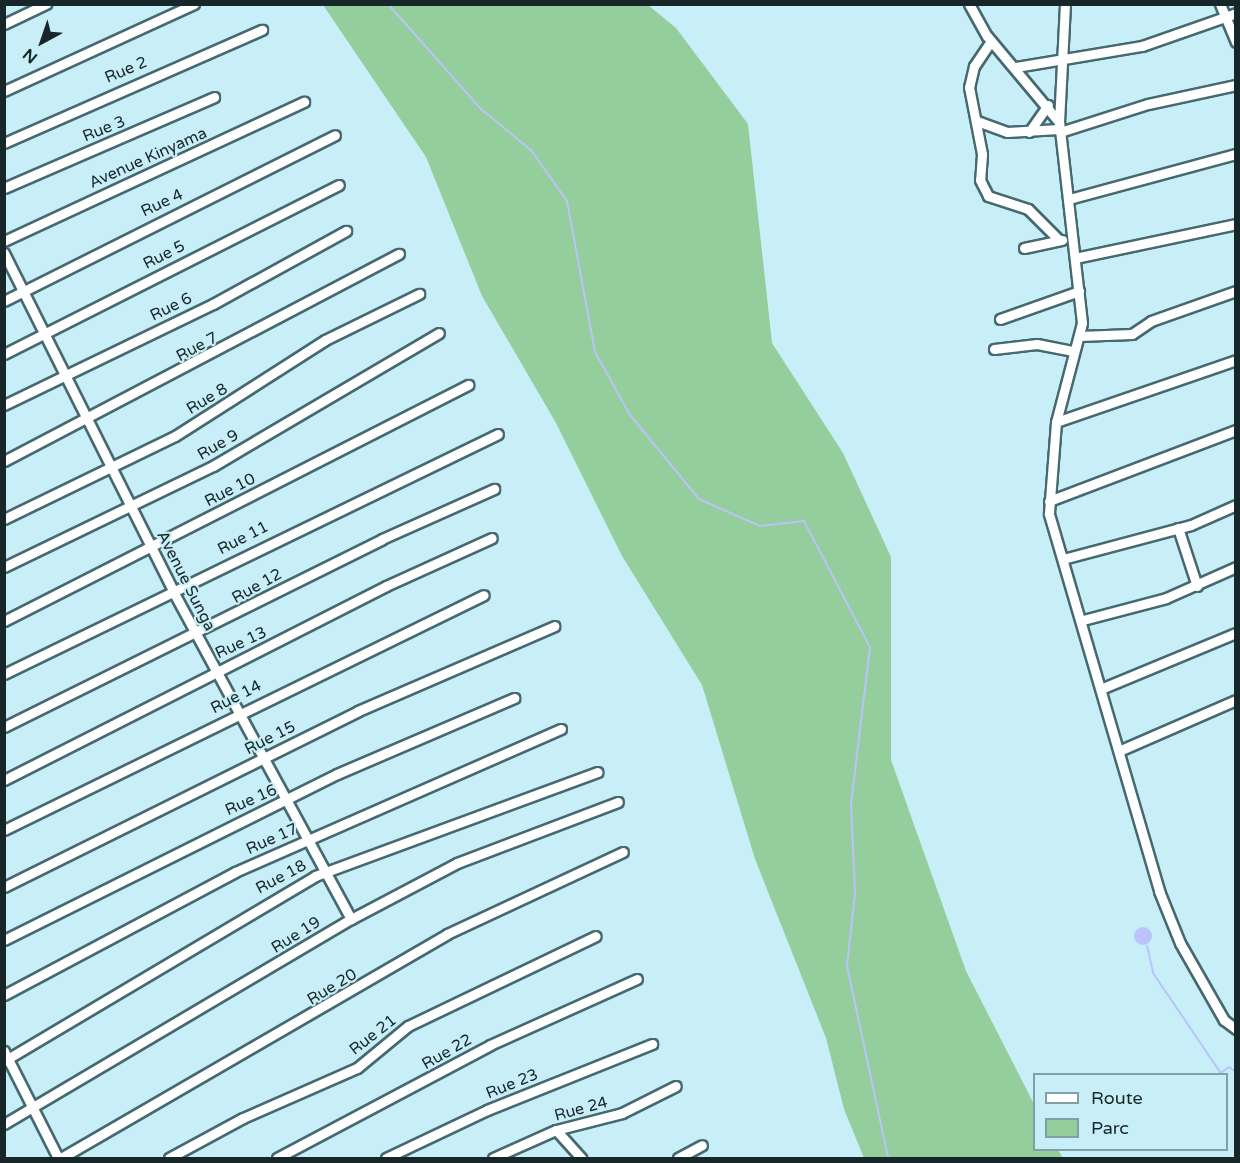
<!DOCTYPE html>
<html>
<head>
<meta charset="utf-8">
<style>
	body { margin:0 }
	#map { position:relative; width:1240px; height:1163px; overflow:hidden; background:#c8eff7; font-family:"Varela Round",sans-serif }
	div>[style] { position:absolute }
	.green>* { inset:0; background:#94ce9d }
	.water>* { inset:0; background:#bac4fa }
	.round { border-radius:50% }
	.stream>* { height:2px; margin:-1px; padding:0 1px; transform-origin:1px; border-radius:1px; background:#bac4fa }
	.roads { filter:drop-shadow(2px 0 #466970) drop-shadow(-2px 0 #466970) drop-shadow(0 2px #466970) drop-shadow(0 -2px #466970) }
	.minor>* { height:9px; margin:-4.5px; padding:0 4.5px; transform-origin:4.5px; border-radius:4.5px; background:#fff }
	span { translate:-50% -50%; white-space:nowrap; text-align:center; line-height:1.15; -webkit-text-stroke:4.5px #c8eff7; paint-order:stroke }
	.street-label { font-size:16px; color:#172629 }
	.frame { position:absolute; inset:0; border:6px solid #172629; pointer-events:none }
	.legend { position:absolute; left:1033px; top:1073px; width:195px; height:78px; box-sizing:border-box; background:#c8eff7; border:2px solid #819fa5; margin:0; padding:8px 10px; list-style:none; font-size:18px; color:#172629 }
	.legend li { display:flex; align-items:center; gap:12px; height:30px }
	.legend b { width:30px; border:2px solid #819fa5 }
	.north { position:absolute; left:12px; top:12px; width:60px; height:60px; -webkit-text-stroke:4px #c8eff7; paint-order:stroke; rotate:220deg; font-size:16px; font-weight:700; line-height:24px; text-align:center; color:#172629 }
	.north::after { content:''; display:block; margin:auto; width:21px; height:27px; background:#172629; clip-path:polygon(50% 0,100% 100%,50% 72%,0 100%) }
</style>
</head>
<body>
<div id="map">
	<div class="green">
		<i style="clip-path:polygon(323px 5px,648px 5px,676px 28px,748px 124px,772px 343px,843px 453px,891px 557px,891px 760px,966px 971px,1034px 1104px,1034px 1150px,1058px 1150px,1063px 1158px,864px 1158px,844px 1109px,826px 1038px,755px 859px,702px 685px,622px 556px,556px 423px,482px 296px,426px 157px)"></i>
	</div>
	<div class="water">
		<i class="round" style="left:1134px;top:927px;width:18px;height:18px"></i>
	</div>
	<div class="stream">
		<i style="left:388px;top:4px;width:140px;rotate:48.5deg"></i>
		<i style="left:481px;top:109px;width:65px;rotate:39.4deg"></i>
		<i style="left:531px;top:150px;width:62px;rotate:54.8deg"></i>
		<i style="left:567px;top:201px;width:154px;rotate:79.5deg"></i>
		<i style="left:595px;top:352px;width:72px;rotate:60.9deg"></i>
		<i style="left:630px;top:415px;width:109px;rotate:50.6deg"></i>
		<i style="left:699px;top:499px;width:67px;rotate:23.9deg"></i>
		<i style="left:760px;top:526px;width:44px;rotate:-6.5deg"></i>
		<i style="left:804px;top:521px;width:142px;rotate:62.4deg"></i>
		<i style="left:870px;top:647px;width:158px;rotate:96.9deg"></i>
		<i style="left:851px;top:804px;width:89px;rotate:87.4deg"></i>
		<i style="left:855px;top:893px;width:73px;rotate:96.3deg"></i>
		<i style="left:847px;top:966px;width:196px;rotate:77.9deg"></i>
		<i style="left:1147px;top:946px;width:28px;rotate:77deg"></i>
		<i style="left:1153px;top:973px;width:120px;rotate:55.9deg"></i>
		<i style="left:1219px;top:1074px;width:12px;rotate:-35deg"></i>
		<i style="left:1229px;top:1067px;width:9px;rotate:36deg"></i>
	</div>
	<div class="roads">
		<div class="minor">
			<i style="left:969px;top:4px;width:37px;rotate:61deg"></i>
			<i style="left:987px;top:36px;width:111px;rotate:50.1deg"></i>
			<i style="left:1065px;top:4px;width:117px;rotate:92.9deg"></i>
			<i style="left:1059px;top:121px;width:203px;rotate:83.5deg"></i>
			<i style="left:1082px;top:323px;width:102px;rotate:104.7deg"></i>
			<i style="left:1056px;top:422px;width:92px;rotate:94.4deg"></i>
			<i style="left:1049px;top:514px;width:393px;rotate:73.7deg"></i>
			<i style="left:1159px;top:891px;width:56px;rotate:68deg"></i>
			<i style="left:1180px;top:943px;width:89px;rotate:60.3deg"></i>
			<i style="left:1224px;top:1020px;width:15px;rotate:37deg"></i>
			<i style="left:1220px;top:4px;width:41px;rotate:67.2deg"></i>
			<i style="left:4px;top:24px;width:47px;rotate:-25.5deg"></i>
			<i style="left:991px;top:41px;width:30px;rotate:124deg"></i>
			<i style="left:974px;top:66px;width:22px;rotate:103deg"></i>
			<i style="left:969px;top:87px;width:68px;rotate:79deg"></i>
			<i style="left:982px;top:154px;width:26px;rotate:94deg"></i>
			<i style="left:980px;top:180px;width:18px;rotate:63deg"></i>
			<i style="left:988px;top:196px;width:42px;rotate:18deg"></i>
			<i style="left:1028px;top:209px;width:44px;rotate:45deg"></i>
			<i style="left:1016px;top:67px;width:128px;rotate:-9.5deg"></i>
			<i style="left:1142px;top:46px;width:100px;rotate:-19.3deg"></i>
			<i style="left:4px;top:91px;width:209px;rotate:-24.6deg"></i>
			<i style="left:977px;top:121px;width:32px;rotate:20deg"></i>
			<i style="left:1007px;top:132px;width:52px;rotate:-3.3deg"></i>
			<i style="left:1029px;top:132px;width:33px;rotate:-55deg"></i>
			<i style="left:1060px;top:132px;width:92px;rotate:-17.7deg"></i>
			<i style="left:1148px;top:104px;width:90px;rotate:-12.2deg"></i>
			<i style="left:4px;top:143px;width:282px;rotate:-23.7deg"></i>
			<i style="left:4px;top:188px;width:229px;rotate:-23.4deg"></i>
			<i style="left:1069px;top:199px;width:173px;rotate:-15.1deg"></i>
			<i style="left:4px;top:241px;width:331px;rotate:-24.9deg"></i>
			<i style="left:1024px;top:248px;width:39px;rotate:-12deg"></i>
			<i style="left:4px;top:253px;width:380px;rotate:63.4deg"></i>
			<i style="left:174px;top:593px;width:371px;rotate:61.5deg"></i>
			<i style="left:1075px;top:258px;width:165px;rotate:-11.9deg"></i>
			<i style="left:4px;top:301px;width:370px;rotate:-26.6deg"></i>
			<i style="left:1000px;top:319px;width:84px;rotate:-19.5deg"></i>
			<i style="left:1079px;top:336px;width:53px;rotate:-2.2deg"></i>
			<i style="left:1132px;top:334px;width:23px;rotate:-34deg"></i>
			<i style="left:1151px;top:321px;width:90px;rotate:-19.4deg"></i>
			<i style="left:994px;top:349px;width:43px;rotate:-6.6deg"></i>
			<i style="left:1037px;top:344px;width:37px;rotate:11deg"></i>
			<i style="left:4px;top:354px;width:375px;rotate:-26.8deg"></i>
			<i style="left:4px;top:405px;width:232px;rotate:-25.8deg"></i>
			<i style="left:213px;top:304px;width:152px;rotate:-28.8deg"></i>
			<i style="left:1056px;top:422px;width:190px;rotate:-19deg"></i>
			<i style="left:4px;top:461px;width:446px;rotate:-27.7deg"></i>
			<i style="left:1049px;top:501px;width:200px;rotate:-20.8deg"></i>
			<i style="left:4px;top:519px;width:190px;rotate:-25.9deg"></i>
			<i style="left:175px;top:436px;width:178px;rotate:-32.6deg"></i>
			<i style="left:325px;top:340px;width:105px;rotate:-26.1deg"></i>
			<i style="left:1178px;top:528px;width:61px;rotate:71.9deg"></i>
			<i style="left:1063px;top:559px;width:132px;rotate:-14.9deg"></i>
			<i style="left:1191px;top:525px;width:49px;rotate:-24deg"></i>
			<i style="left:4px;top:567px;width:232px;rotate:-25.8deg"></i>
			<i style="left:213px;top:466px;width:262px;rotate:-30.5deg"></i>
			<i style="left:1083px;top:620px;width:86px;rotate:-14.8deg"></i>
			<i style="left:1166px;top:598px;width:77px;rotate:-23.9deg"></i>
			<i style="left:4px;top:621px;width:521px;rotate:-26.96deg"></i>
			<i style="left:4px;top:674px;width:549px;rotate:-25.91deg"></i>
			<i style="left:1103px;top:688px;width:144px;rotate:-22.5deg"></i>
			<i style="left:4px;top:727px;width:422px;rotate:-26.4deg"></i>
			<i style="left:382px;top:539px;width:123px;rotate:-24.1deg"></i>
			<i style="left:1121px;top:750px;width:125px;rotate:-23.5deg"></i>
			<i style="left:4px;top:780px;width:428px;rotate:-26.9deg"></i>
			<i style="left:386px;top:586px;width:116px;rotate:-24.4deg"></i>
			<i style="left:4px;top:830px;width:534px;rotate:-26.09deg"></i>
			<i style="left:4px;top:887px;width:395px;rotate:-26.4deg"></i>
			<i style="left:358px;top:711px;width:214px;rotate:-23.4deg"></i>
			<i style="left:4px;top:940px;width:372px;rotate:-26.5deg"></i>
			<i style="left:337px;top:774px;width:193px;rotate:-23.2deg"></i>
			<i style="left:4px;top:995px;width:262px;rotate:-28deg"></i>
			<i style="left:235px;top:872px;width:356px;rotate:-23.7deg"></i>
			<i style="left:4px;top:1051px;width:120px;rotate:63.2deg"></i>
			<i style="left:4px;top:1061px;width:362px;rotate:-30.7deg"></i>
			<i style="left:315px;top:876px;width:301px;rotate:-20.2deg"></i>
			<i style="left:4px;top:1124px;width:403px;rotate:-30.6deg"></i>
			<i style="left:351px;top:919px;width:120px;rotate:-27.8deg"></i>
			<i style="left:457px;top:863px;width:172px;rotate:-20.8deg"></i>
			<i style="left:556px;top:1130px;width:38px;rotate:48deg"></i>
			<i style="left:61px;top:1158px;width:446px;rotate:-30.1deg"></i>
			<i style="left:447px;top:934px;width:194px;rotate:-25deg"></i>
			<i style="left:169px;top:1158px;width:84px;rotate:-28.4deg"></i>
			<i style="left:243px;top:1118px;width:124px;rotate:-23.7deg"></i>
			<i style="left:357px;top:1068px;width:66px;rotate:-39.5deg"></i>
			<i style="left:408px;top:1026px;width:208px;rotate:-25.6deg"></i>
			<i style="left:277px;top:1158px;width:241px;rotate:-27.9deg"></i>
			<i style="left:490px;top:1045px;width:161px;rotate:-24.2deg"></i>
			<i style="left:386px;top:1158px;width:112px;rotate:-25.4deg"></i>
			<i style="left:487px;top:1110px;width:178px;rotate:-21.8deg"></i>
			<i style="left:493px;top:1158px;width:69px;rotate:-24deg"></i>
			<i style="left:556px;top:1130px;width:68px;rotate:-14.4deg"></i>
			<i style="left:622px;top:1113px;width:60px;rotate:-26.6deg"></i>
			<i style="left:678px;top:1158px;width:27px;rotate:-28deg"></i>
		</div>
	</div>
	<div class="street-label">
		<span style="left:126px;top:70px;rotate:-23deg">Rue 2</span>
		<span style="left:104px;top:129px;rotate:-22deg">Rue 3</span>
		<span style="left:148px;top:158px;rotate:-24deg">Avenue Kinyama</span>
		<span style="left:162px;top:203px;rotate:-25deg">Rue 4</span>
		<span style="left:164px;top:255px;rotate:-27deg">Rue 5</span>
		<span style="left:171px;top:307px;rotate:-26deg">Rue 6</span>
		<span style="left:197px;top:347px;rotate:-28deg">Rue 7</span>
		<span style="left:207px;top:399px;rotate:-31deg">Rue 8</span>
		<span style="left:218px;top:445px;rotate:-30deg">Rue 9</span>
		<span style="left:230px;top:490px;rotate:-27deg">Rue 10</span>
		<span style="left:243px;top:538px;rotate:-27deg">Rue 11</span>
		<span style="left:186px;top:581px;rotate:63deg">Avenue Sunga</span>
		<span style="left:257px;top:586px;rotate:-29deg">Rue 12</span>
		<span style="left:241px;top:643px;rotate:-25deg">Rue 13</span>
		<span style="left:236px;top:697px;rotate:-27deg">Rue 14</span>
		<span style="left:270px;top:738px;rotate:-27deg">Rue 15</span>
		<span style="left:251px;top:800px;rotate:-24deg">Rue 16</span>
		<span style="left:272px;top:839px;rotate:-24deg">Rue 17</span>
		<span style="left:281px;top:877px;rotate:-28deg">Rue 18</span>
		<span style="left:296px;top:935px;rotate:-32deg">Rue 19</span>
		<span style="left:332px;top:987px;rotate:-31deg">Rue 20</span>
		<span style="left:373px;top:1035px;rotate:-38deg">Rue 21</span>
		<span style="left:447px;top:1052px;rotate:-30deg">Rue 22</span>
		<span style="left:512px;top:1084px;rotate:-22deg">Rue 23</span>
		<span style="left:581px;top:1109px;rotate:-15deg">Rue 24</span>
	</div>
	<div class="frame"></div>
	<ul class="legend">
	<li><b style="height:8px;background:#fff"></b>Route</li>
	<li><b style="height:16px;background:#94ce9d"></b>Parc</li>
	</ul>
	<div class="north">N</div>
</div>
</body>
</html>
